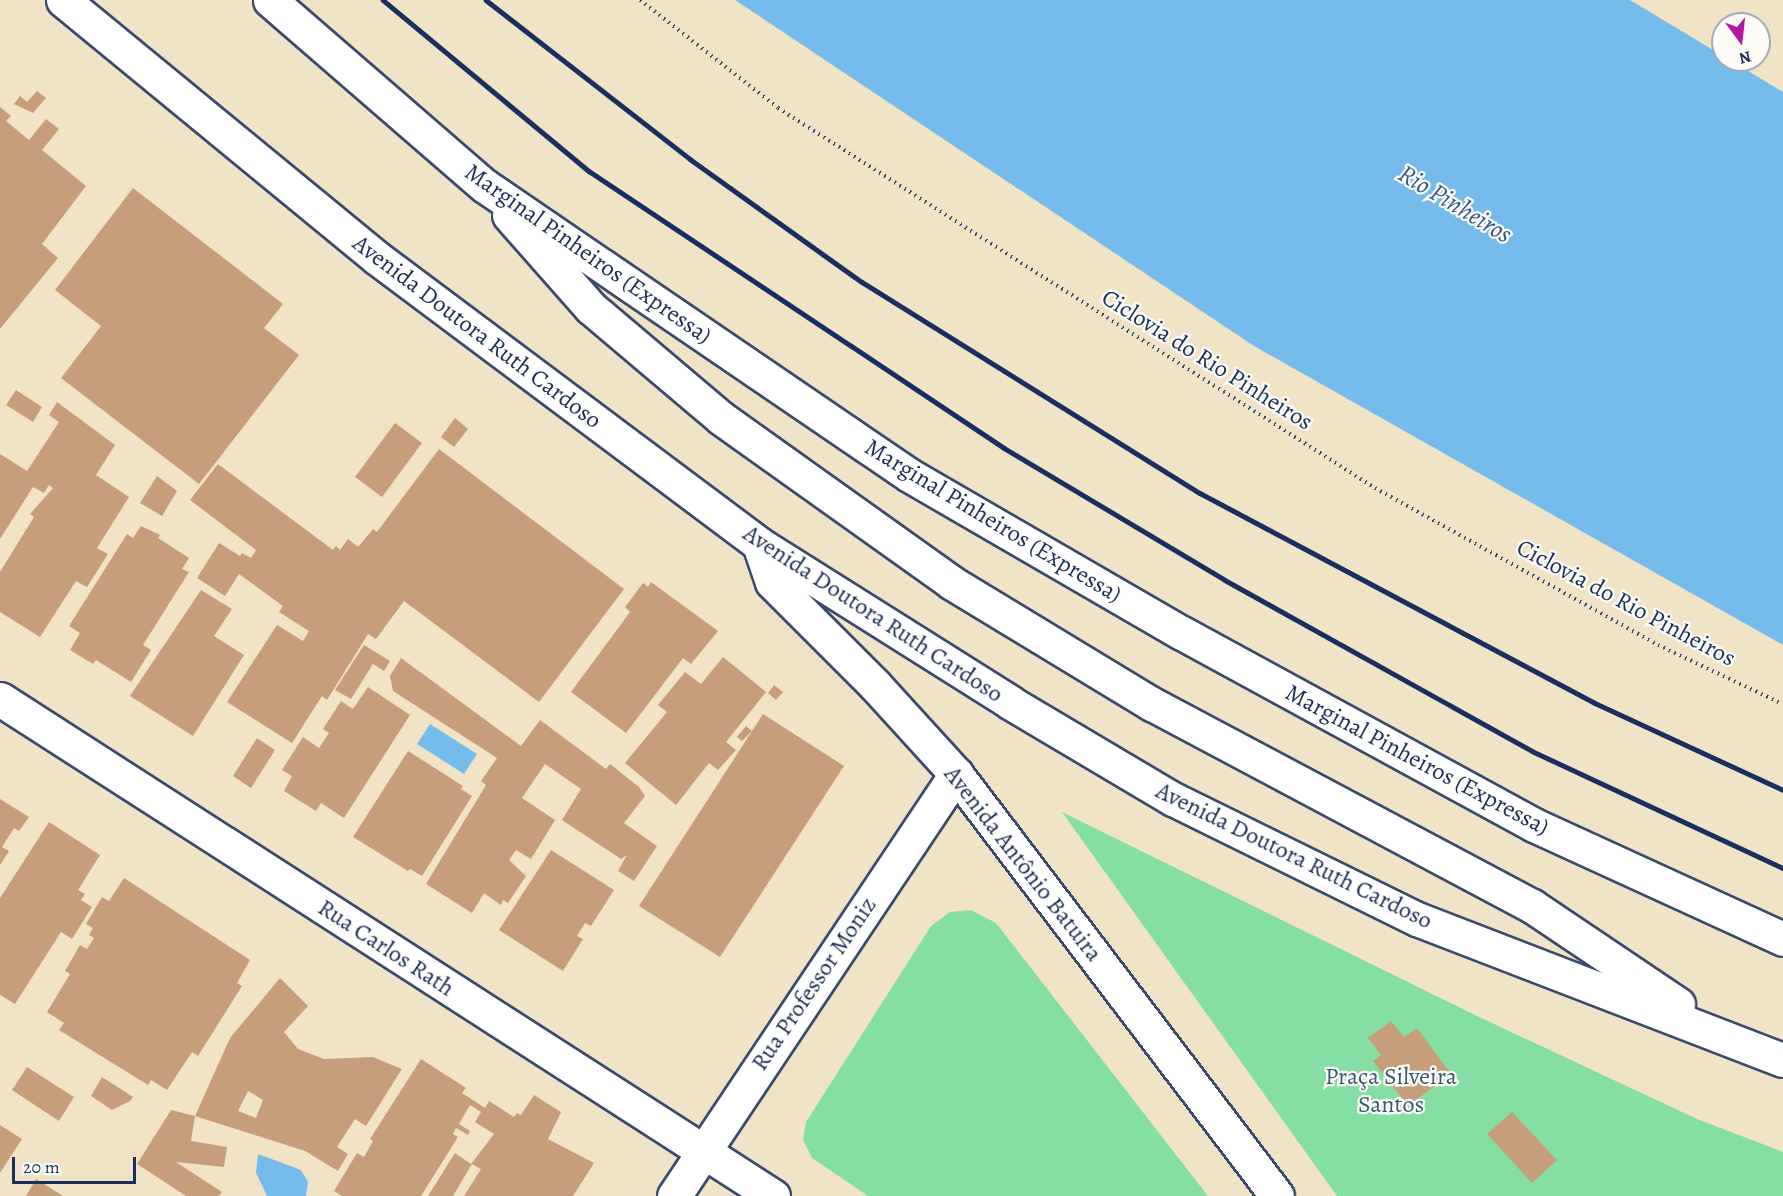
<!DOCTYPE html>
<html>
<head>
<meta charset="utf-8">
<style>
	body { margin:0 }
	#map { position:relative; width:1783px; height:1196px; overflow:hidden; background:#f1e3c6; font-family:Alegreya,serif }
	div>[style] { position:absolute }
	.green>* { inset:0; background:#85dfa4 }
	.water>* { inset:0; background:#75bbec }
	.building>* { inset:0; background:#c69e7c }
	.path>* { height:4px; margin-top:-2px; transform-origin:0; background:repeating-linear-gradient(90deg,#3b4a6e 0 1.5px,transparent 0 6px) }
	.roads { filter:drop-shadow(2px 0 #3b4a6e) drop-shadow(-2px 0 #3b4a6e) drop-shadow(0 2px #3b4a6e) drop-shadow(0 -2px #3b4a6e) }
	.street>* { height:33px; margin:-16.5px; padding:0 16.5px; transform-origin:16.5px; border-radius:16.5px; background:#fff }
	.secondary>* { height:33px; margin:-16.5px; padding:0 16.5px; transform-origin:16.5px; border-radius:16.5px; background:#fff }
	.highway>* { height:33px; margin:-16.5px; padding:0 16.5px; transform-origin:16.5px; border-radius:16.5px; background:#fff }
	.rail>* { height:4.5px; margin:-2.25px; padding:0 2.25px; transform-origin:2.25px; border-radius:2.25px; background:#1b2f5e }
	span { translate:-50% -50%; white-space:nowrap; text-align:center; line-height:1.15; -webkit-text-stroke:4.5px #fdfcf7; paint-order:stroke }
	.street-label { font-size:24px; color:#1b2f5e }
	.park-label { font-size:24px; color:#365b70 }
	.water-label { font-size:26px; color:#365989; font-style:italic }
	.north { position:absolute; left:1711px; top:12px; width:60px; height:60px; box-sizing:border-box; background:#fdfcf7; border:2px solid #a3aaba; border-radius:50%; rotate:165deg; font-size:16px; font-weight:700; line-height:24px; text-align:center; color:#1b2f5e }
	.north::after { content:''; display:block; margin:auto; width:21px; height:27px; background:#b5179e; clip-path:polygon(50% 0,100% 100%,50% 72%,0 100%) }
	.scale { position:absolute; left:12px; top:1157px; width:124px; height:27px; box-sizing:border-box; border:3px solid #1b2f5e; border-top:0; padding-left:8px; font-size:18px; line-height:21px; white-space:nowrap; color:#1b2f5e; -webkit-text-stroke:4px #fdfcf7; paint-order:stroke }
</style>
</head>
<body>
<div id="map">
	<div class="green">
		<i style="clip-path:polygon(1062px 812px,1475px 1015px,1697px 1119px,1783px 1152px,1783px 1196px,1337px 1196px)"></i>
		<i style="clip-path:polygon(971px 910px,996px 923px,1208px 1196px,868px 1196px,812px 1158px,803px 1140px,806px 1122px,931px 926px,950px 912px)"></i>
	</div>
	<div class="water">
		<i style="clip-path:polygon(735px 0,1630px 0,1723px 56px,1723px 60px,1730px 60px,1783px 92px,1783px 645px,1254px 346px)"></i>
		<i style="clip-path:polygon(430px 724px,477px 754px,464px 774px,417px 744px)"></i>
		<i style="clip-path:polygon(258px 1154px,301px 1170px,308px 1182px,306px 1196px,267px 1196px,256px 1173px)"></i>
	</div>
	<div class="building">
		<i style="clip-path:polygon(37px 91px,46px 98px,33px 113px,14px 104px,20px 96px,27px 102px)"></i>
		<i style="clip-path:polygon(0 107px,11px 116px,6px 121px,29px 140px,46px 119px,59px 129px,42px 150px,86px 186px,42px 244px,58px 258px,0 329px)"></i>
		<i style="clip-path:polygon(133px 188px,283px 304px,264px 328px,299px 355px,199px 484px,61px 378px,101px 326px,55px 290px)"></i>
		<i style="clip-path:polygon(16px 390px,42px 407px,33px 422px,6px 405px)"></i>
		<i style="clip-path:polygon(57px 402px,115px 445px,96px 475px,129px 497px,97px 548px,108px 554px,87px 587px,76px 581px,40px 637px,0 612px,0 572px,34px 517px,30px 514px,53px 488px,49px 485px,44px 493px,33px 487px,0 539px,0 454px,27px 471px,59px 422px,49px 415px)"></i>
		<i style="clip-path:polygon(455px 418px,468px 429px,454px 447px,441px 437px)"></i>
		<i style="clip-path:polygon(395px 423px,422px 443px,382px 497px,355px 477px)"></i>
		<i style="clip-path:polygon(439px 449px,624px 589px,539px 702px,404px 601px,376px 639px,368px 634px,327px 700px,322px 696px,292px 743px,227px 702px,277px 625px,303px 641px,309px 631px,279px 612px,283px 606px,239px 574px,225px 596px,197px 578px,219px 543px,240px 556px,242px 553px,251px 558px,256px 550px,190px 500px,218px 464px,333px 550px,336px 546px,340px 550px,348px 539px,358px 547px,373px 529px,377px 532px)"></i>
		<i style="clip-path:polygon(157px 476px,177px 491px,162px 516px,140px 503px)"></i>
		<i style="clip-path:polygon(141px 526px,160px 535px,158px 538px,189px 558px,182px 569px,189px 572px,143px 645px,151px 650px,131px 682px,96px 660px,93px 664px,70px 650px,80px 633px,69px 626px,127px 534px,133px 538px)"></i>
		<i style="clip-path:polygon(651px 582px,718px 631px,691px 664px,683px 658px,626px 733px,571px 692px,630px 612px,625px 607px,643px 583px,648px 587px)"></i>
		<i style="clip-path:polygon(201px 590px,232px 609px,214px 636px,244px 655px,193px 736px,130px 696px)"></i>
		<i style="clip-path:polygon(364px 645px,390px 661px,384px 671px,373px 664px,351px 699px,335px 690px)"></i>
		<i style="clip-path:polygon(723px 657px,766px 692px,726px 742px,736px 750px,718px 770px,709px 763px,676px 805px,625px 763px,667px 712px,658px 705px,685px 672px,701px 684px)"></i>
		<i style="clip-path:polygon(401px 658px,521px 746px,540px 720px,606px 769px,610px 764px,639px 787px,645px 796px,624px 823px,657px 846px,634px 881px,618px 871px,627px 855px,621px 859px,562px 820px,581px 789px,545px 764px,522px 798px,555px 820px,531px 859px,516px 850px,509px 860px,526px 876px,508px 903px,503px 900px,501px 905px,484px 893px,472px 913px,426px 884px,486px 785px,481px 781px,497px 758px,393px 691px,390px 676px)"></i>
		<i style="clip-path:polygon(774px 685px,783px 692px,776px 700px,768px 693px)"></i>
		<i style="clip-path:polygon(368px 687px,410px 715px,344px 818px,321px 803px,316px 811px,284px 791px,292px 776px,282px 770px,303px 737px,319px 748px,329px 733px,323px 729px,341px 701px,353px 709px)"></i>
		<i style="clip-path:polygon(763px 714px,844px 766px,720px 957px,639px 906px)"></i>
		<i style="clip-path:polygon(746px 726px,752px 731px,742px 741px,737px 737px)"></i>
		<i style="clip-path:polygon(257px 738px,275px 750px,251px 788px,233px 776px)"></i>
		<i style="clip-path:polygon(408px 751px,463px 786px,461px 789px,472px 796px,422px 876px,410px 869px,408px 871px,353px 837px)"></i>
		<i style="clip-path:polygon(0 799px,29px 817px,19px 831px,14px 828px,2px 847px,9px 851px,0 865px)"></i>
		<i style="clip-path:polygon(49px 822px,100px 855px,78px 890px,85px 894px,81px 900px,92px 907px,72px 939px,61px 932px,15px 1004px,0 995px,0 898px)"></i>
		<i style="clip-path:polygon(551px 850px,614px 890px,591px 926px,585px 923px,577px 936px,583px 939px,563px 971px,499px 930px)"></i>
		<i style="clip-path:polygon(124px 878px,250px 960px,237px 983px,242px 986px,198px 1056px,192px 1052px,167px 1090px,151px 1080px,148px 1085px,59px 1030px,64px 1023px,47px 1012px,70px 974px,65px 971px,80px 945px,87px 949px,94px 938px,89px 935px,93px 928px,86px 924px,102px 897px,109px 901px)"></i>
		<i style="clip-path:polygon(evenodd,280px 978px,308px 1006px,284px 1032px,298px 1049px,324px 1059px,373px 1057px,402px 1069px,366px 1126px,355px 1119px,337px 1147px,348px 1154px,338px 1171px,305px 1151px,195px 1116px,230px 1038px,280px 978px,248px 1091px,263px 1100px,256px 1118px,238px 1111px,248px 1091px)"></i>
		<i style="clip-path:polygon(1391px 1021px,1404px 1037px,1417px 1028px,1451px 1074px,1408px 1106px,1373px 1061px,1381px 1055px,1368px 1038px)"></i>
		<i style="clip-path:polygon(421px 1059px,466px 1088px,462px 1093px,485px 1108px,489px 1101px,514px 1117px,517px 1113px,521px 1115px,534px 1095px,561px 1112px,548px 1139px,594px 1163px,573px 1196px,464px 1196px,481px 1169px,472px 1164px,453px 1196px,428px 1196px,455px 1153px,471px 1164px,494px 1134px,475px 1122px,481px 1112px,470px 1105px,459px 1124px,470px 1131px,468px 1135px,456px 1128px,453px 1134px,458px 1137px,421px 1196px,342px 1196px,334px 1191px,357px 1153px,364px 1157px,373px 1141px,370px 1139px)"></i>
		<i style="clip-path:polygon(27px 1067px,74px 1097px,59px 1121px,12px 1090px)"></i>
		<i style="clip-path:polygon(102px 1077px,133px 1097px,130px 1101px,112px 1110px,91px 1096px)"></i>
		<i style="clip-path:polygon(171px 1110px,195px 1116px,191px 1141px,227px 1147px,224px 1167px,176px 1162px,222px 1192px,219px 1196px,186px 1196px,137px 1164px)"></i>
		<i style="clip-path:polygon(1512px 1112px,1557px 1160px,1532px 1183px,1487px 1134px)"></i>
		<i style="clip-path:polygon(0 1125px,22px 1139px,0 1173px)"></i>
		<i style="clip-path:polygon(36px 1179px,63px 1196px,26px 1196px)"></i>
	</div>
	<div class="path">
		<i style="left:640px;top:0;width:175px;rotate:38deg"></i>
		<i style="left:778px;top:108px;width:708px;rotate:32.48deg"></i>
		<i style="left:1375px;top:488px;width:324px;rotate:29deg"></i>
		<i style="left:1658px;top:645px;width:138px;rotate:25.3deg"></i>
	</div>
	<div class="roads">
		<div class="street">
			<i style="left:0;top:699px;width:919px;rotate:32.74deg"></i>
			<i style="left:674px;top:1196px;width:508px;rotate:-56.25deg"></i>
		</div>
		<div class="secondary">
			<i style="left:759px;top:544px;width:40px;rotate:71.1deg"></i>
			<i style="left:772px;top:582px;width:146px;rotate:45deg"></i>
			<i style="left:875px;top:685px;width:120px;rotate:47.7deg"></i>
			<i style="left:956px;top:774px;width:530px;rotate:52.74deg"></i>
		</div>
		<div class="highway">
			<i style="left:63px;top:0;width:406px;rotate:39.4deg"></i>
			<i style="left:377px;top:258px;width:477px;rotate:36.8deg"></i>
			<i style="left:759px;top:544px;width:298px;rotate:32.2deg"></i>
			<i style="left:1011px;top:703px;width:188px;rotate:30.7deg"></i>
			<i style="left:1173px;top:799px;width:272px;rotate:26.2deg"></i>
			<i style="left:1417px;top:919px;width:392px;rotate:21.1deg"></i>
			<i style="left:270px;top:0;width:284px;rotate:40.9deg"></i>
			<i style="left:485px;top:186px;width:513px;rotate:34.28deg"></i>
			<i style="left:909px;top:475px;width:315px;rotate:30.1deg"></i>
			<i style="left:1182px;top:633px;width:401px;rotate:28.6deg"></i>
			<i style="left:1534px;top:825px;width:274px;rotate:24.6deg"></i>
			<i style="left:509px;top:215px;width:124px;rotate:48.6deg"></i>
			<i style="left:591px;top:308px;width:170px;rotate:40.2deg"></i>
			<i style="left:721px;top:418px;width:284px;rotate:35.5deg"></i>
			<i style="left:952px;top:583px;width:234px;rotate:31.2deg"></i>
			<i style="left:1152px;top:704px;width:430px;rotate:28deg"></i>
			<i style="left:1532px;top:906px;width:176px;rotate:33.9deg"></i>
		</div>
	</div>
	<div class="rail">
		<i style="left:383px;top:0;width:268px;rotate:39.7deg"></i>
		<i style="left:589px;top:171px;width:499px;rotate:33.7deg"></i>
		<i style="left:1004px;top:448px;width:257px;rotate:30.8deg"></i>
		<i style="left:1225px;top:580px;width:351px;rotate:29.1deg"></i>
		<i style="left:1532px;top:751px;width:277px;rotate:25deg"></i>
		<i style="left:486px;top:0;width:259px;rotate:37.9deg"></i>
		<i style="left:690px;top:159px;width:211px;rotate:35.6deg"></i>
		<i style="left:862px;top:282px;width:398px;rotate:32deg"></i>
		<i style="left:1200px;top:493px;width:447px;rotate:28deg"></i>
		<i style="left:1595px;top:703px;width:207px;rotate:24.8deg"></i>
	</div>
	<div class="street-label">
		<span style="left:588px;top:254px;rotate:35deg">Marginal Pinheiros (Expressa)</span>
		<span style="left:477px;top:332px;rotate:37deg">Avenida Doutora Ruth Cardoso</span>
		<span style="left:1207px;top:360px;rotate:32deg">Ciclovia do Rio Pinheiros</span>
		<span style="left:993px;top:521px;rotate:31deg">Marginal Pinheiros (Expressa)</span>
		<span style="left:1626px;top:603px;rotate:28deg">Ciclovia do Rio Pinheiros</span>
		<span style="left:873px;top:614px;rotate:33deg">Avenida Doutora Ruth Cardoso</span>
		<span style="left:1417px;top:760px;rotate:28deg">Marginal Pinheiros (Expressa)</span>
		<span style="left:1294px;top:856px;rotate:26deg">Avenida Doutora Ruth Cardoso</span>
		<span style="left:1023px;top:864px;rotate:52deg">Avenida Antônio Batuira</span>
		<span style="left:386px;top:948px;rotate:33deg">Rua Carlos Rath</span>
		<span style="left:814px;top:984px;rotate:-56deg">Rua Professor Moniz</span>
	</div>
	<div class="park-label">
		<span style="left:1391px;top:1091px">Praça Silveira<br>Santos</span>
	</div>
	<div class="water-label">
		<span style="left:1455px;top:204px;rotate:31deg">Rio Pinheiros</span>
	</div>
	<div class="north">N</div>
	<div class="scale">20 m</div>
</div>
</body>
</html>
